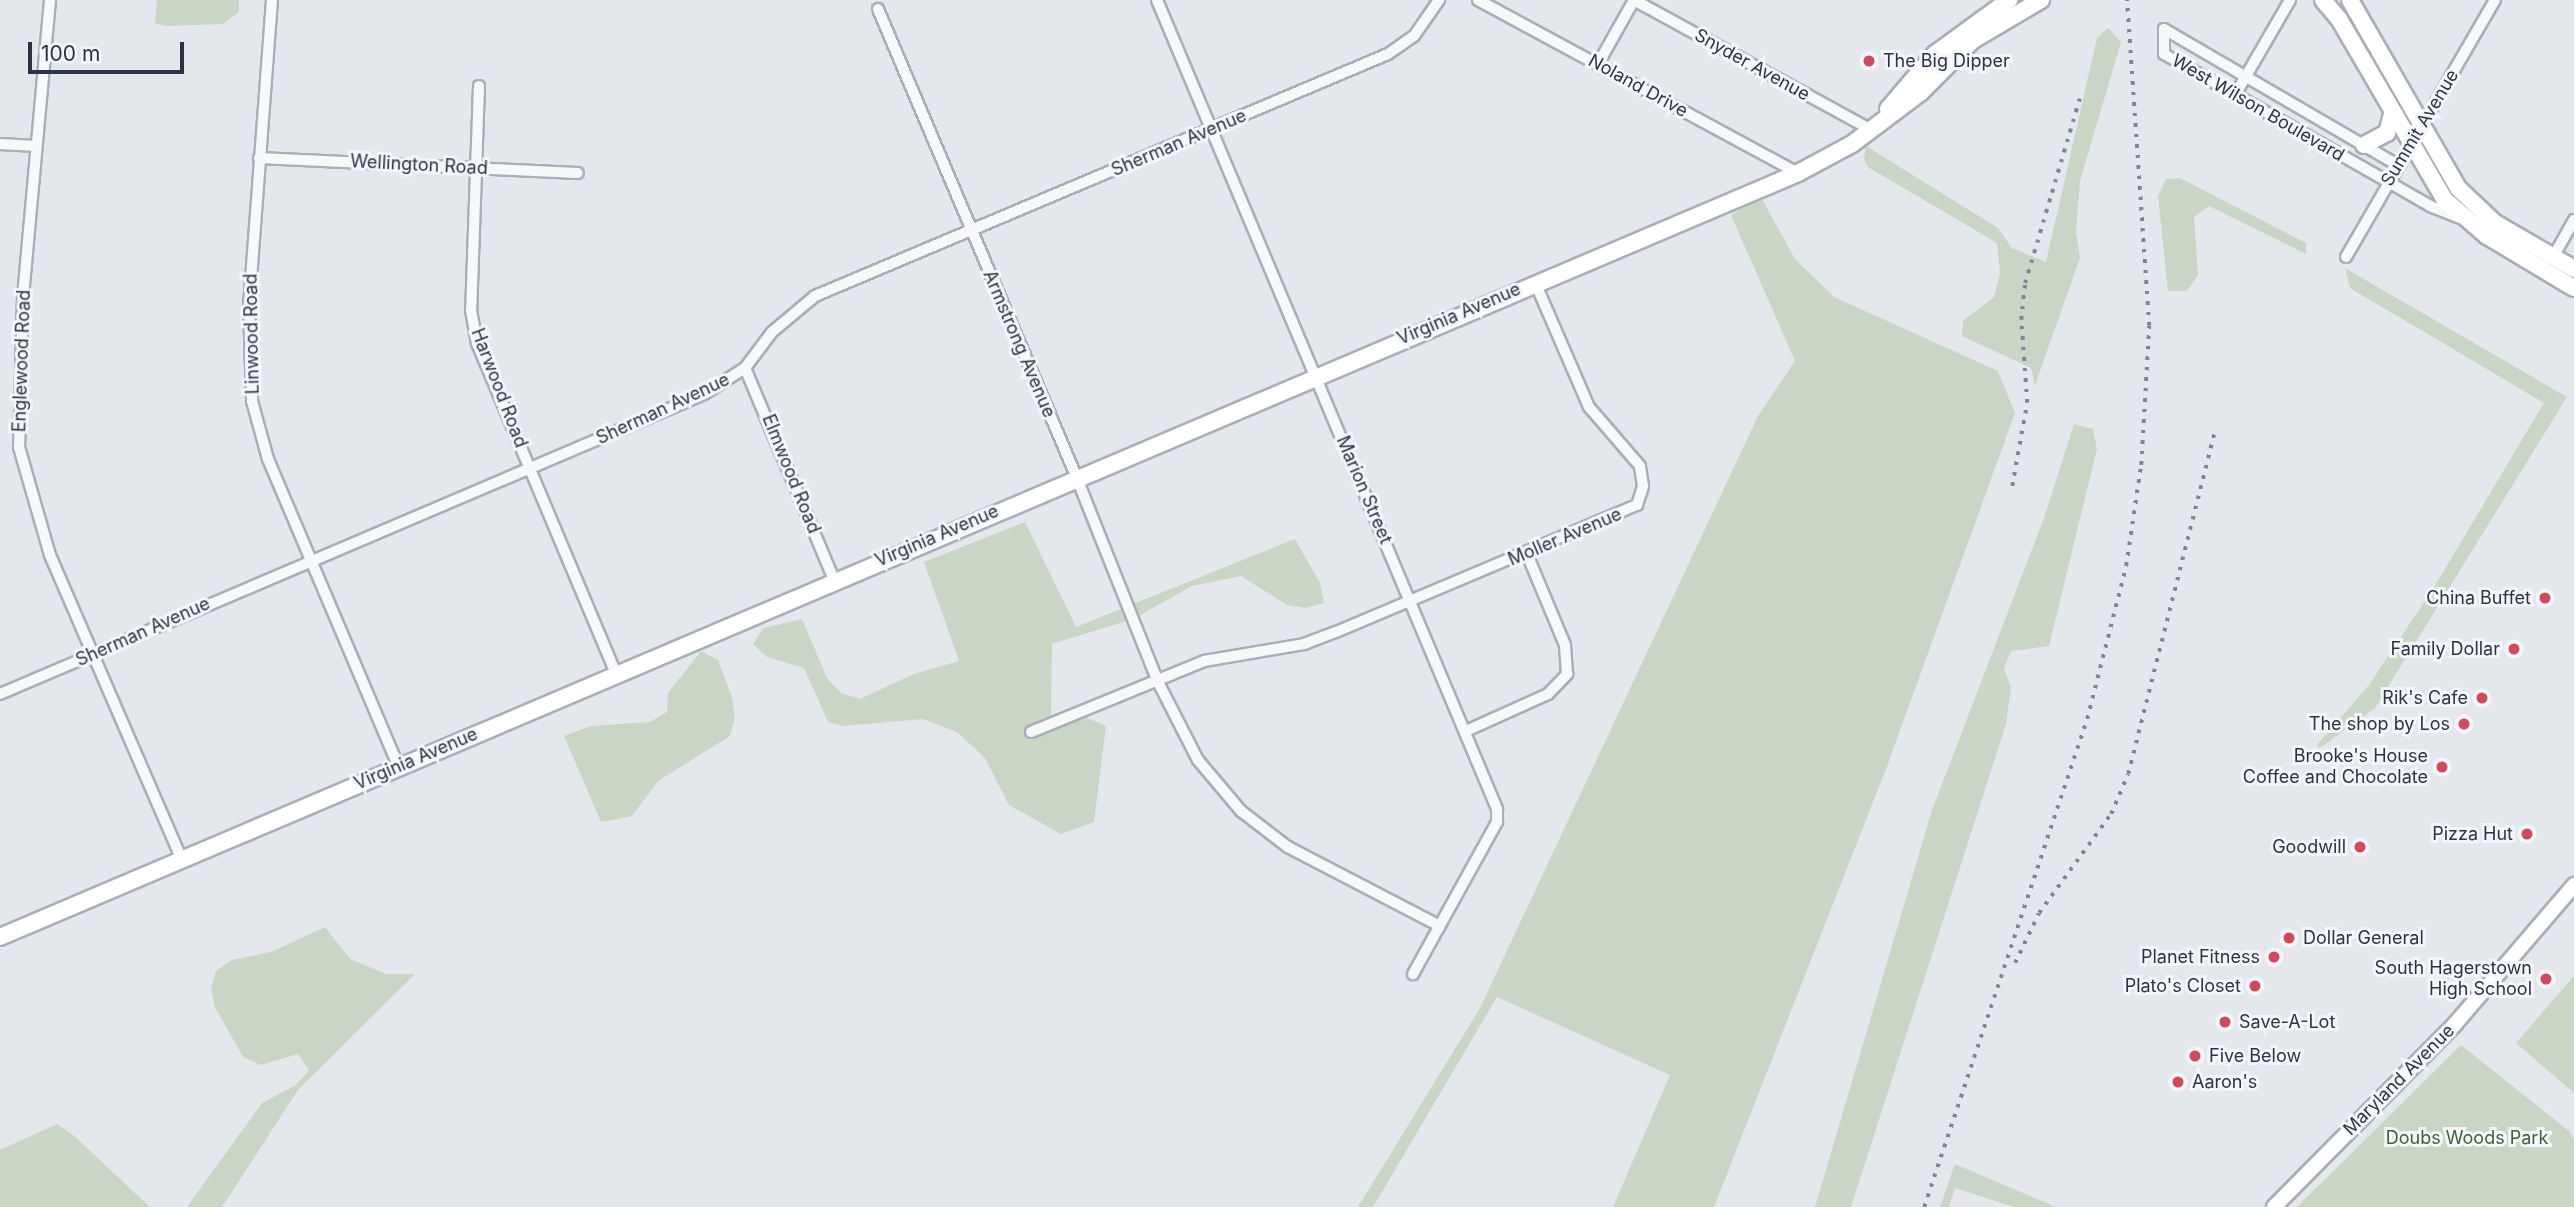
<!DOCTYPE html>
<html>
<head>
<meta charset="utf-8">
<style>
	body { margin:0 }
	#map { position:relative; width:2574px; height:1207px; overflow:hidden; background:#e4e7ec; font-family:Inter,sans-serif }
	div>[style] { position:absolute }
	.green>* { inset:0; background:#c9d6c5 }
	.roads { filter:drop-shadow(2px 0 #a9aeb7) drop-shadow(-2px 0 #a9aeb7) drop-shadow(0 2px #a9aeb7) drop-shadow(0 -2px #a9aeb7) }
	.street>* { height:10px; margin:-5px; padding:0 5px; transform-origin:5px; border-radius:5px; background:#f7f8fa }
	.secondary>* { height:14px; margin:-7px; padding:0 7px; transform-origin:7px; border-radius:7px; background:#fff }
	.primary>* { height:16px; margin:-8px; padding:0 8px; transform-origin:8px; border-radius:8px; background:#fff }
	.rail>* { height:3.5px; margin-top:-1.75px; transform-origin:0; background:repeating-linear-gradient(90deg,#7d8696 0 3.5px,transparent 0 10.5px) }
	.dots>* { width:19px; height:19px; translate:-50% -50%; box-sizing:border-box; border:4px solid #f4f6f9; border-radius:50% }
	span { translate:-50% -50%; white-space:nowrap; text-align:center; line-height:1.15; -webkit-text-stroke:6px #f4f6f9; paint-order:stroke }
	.poi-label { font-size:18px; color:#2b3445 }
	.left { translate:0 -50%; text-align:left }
	.right { translate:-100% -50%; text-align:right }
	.street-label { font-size:18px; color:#2b3445 }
	.park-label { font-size:18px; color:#3f6138 }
	.scale { position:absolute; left:28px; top:42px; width:156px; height:32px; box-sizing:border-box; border:4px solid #2b3445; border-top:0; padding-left:9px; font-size:21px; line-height:24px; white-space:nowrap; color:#2b3445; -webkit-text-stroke:5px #f4f6f9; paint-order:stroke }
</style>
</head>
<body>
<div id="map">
	<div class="green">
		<i style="clip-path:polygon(157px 0,239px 0,239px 12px,223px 24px,165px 26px,155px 23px)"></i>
		<i style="clip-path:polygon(2108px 28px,2121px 42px,2080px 181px,2076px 231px,2080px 258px,2035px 385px,2031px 368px,1962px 336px,1963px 321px,1994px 297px,2000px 273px,1997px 243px,1868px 167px,1864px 159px,1866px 146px,1998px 228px,2012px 248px,2046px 262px,2097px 38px)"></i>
		<i style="clip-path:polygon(2180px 178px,2306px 243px,2306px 254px,2209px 206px,2194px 217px,2198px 275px,2187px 291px,2168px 291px,2158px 196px,2166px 179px)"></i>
		<i style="clip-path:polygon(1761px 197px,1795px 259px,1834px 297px,1998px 371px,2015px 413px,1886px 769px,1714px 1207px,1613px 1207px,1670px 1075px,1497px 997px,1373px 1207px,1358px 1207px,1480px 1008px,1758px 416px,1795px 361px,1731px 215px)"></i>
		<i style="clip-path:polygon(2345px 268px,2567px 397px,2375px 708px,2320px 748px,2317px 745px,2369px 685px,2436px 584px,2544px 403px,2350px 288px)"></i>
		<i style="clip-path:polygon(2074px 424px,2093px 429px,2097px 449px,2049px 646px,2011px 651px,2004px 669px,2011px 687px,2006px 724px,1851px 1207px,1815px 1207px,1932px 810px,2044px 518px)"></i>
		<i style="clip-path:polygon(1025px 522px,1076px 627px,1295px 539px,1320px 583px,1324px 603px,1305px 608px,1287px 605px,1241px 576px,1192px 586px,1133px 619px,1052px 644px,1051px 715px,1083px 716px,1106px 726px,1094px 822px,1061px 834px,1009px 805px,985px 758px,957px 732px,923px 719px,842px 726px,828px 722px,804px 668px,767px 657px,753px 644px,764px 628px,802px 619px,827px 678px,841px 693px,860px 699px,914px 674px,959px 661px,924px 562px)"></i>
		<i style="clip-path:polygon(701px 651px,718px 660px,732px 697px,735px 717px,730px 736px,658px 781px,632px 816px,601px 822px,564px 736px,591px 726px,650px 722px,667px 712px,668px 693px)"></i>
		<i style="clip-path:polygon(325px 927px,350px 959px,386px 974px,415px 974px,298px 1090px,222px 1207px,187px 1207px,262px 1103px,296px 1085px,309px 1070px,298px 1054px,261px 1065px,243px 1057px,215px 1007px,211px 989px,216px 971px,232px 960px,271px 952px)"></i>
		<i style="clip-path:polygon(2574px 976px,2574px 1093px,2516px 1043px)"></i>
		<i style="clip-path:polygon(2461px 1045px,2569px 1131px,2574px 1139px,2574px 1207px,2297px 1207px)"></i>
		<i style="clip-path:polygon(57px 1124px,73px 1135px,150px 1207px,0 1207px,0 1150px)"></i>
		<i style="clip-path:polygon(1955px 1164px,2056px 1207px,2014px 1207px,1955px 1188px,1949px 1207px,1940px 1207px)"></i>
	</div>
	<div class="roads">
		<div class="street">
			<i style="left:50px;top:0;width:298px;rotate:95.2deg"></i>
			<i style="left:23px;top:297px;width:150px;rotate:91.5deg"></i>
			<i style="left:19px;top:447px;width:112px;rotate:74deg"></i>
			<i style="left:50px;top:555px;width:332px;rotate:66.6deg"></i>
			<i style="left:272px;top:0;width:305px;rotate:94.3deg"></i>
			<i style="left:249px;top:304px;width:97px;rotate:88.2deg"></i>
			<i style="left:252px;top:401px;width:60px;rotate:74.6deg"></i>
			<i style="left:268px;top:459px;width:335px;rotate:67deg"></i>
			<i style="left:1157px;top:0;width:878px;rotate:67.2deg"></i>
			<i style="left:1497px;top:809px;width:13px;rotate:90deg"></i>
			<i style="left:1497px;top:822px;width:174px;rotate:118.9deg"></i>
			<i style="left:1478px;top:0;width:364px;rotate:28.4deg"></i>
			<i style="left:878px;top:9px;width:507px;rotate:67.02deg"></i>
			<i style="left:1076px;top:476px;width:219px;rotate:68.3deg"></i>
			<i style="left:1157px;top:680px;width:90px;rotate:62.9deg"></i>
			<i style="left:1198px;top:760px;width:67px;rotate:49.9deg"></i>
			<i style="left:1241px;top:811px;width:59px;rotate:37.5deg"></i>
			<i style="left:1288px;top:847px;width:171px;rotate:27.5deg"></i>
			<i style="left:2164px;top:29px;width:25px;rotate:90deg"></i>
			<i style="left:2164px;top:54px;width:306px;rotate:29.7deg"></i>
			<i style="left:2430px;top:206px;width:32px;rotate:22deg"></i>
			<i style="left:2164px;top:29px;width:271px;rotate:30.2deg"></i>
			<i style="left:1598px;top:64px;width:73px;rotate:-60.6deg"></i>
			<i style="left:1634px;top:0;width:270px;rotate:28.7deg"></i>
			<i style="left:479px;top:86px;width:224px;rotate:92deg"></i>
			<i style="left:471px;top:310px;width:34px;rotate:80deg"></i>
			<i style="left:477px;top:343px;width:358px;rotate:67.2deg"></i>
			<i style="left:2235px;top:95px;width:110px;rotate:-59.9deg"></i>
			<i style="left:0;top:144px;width:36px;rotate:3deg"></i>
			<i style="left:259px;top:158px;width:319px;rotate:2.7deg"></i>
			<i style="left:2346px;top:257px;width:297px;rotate:-59.9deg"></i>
			<i style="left:2552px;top:259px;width:45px;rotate:-60.6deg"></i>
			<i style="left:745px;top:368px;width:230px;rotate:67.2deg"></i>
			<i style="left:0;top:694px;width:765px;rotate:-23.08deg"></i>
			<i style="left:704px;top:394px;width:49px;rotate:-32.4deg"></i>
			<i style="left:745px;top:368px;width:45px;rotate:-53.1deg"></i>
			<i style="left:772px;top:332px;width:56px;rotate:-39.9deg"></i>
			<i style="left:815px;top:296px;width:622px;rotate:-22.9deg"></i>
			<i style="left:1388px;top:54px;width:32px;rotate:-35deg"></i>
			<i style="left:1414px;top:36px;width:44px;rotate:-55.2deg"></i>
			<i style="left:1466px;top:731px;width:90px;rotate:-24.3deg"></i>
			<i style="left:1548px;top:694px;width:28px;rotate:-46deg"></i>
			<i style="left:1567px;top:674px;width:29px;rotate:-94deg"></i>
			<i style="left:1565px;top:645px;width:99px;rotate:-112.7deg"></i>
			<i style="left:1031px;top:732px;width:187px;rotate:-22.3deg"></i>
			<i style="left:1204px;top:661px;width:101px;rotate:-9.6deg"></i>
			<i style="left:1304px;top:644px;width:34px;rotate:-21deg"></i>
			<i style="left:1336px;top:632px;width:327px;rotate:-22.9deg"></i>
			<i style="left:1637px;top:505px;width:20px;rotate:-72deg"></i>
			<i style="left:1643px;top:486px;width:20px;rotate:-99deg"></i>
			<i style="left:1640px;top:466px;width:78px;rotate:-130.8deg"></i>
			<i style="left:1589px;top:407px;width:136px;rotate:-113.4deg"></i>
		</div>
		<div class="secondary">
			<i style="left:2274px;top:1207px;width:257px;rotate:-45.3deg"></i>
			<i style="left:2455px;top:1024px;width:183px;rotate:-49.4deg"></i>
		</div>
		<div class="primary">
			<i style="left:2323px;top:0;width:25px;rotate:50deg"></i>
			<i style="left:2339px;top:19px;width:208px;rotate:59.7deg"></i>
			<i style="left:2444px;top:199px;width:57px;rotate:40.7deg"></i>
			<i style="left:2487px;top:236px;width:101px;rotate:30.9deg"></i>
			<i style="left:2350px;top:0;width:217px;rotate:60.1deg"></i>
			<i style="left:2458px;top:188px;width:51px;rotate:43.4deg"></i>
			<i style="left:2495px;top:223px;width:91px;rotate:30.2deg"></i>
			<i style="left:1888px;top:109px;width:72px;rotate:-49.5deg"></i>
			<i style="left:1935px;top:54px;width:92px;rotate:-36.1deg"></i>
			<i style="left:2364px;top:145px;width:26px;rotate:-28deg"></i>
			<i style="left:2387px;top:133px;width:20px;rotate:-75deg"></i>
			<i style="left:0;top:937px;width:1954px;rotate:-23.02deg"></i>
			<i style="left:1798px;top:173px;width:61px;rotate:-28.2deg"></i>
			<i style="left:1852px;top:144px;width:85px;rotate:-36.9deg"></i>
			<i style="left:1920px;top:93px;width:75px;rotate:-45deg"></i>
			<i style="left:1973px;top:40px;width:79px;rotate:-30.5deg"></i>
		</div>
	</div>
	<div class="rail">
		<i style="left:2012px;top:486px;width:84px;rotate:-79.8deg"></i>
		<i style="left:2027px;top:403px;width:83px;rotate:-94.1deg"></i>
		<i style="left:2021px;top:320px;width:37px;rotate:-84deg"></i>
		<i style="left:2025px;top:283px;width:194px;rotate:-73.5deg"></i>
		<i style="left:2015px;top:963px;width:55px;rotate:-64.4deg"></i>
		<i style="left:2039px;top:913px;width:122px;rotate:-54deg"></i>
		<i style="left:2111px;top:814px;width:43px;rotate:-67deg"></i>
		<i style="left:2128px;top:774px;width:356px;rotate:-75.8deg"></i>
		<i style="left:1924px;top:1207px;width:515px;rotate:-71.53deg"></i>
		<i style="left:2087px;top:719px;width:158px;rotate:-75.7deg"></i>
		<i style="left:2126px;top:566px;width:102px;rotate:-81.6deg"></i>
		<i style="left:2141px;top:465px;width:139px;rotate:-86.7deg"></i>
		<i style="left:2149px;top:326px;width:327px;rotate:-93.9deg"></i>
	</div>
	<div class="dots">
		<i style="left:1869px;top:61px;background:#d1495b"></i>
		<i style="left:2545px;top:598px;background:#d1495b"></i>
		<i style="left:2514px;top:649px;background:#d1495b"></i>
		<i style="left:2482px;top:698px;background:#d1495b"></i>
		<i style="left:2464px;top:724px;background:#d1495b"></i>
		<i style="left:2442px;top:767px;background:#d1495b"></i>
		<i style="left:2527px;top:834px;background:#d1495b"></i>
		<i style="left:2360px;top:847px;background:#d1495b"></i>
		<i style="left:2289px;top:938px;background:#d1495b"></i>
		<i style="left:2274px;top:957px;background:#d1495b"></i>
		<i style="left:2546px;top:979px;background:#d1495b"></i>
		<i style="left:2255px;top:986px;background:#d1495b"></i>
		<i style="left:2225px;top:1022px;background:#d1495b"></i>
		<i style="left:2195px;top:1056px;background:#d1495b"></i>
		<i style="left:2178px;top:1082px;background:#d1495b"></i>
	</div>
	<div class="poi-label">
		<span class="left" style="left:1883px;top:61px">The Big Dipper</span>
		<span class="right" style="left:2531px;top:598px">China Buffet</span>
		<span class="right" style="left:2500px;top:649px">Family Dollar</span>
		<span class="right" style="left:2468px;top:698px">Rik's Cafe</span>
		<span class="right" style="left:2450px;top:724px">The shop by Los</span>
		<span class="right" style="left:2428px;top:767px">Brooke's House<br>Coffee and Chocolate</span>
		<span class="right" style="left:2513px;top:834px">Pizza Hut</span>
		<span class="right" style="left:2346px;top:847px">Goodwill</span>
		<span class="left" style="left:2303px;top:938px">Dollar General</span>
		<span class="right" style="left:2260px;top:957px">Planet Fitness</span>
		<span class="right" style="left:2532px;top:979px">South Hagerstown<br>High School</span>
		<span class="right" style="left:2241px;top:986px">Plato's Closet</span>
		<span class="left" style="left:2239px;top:1022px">Save-A-Lot</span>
		<span class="left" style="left:2209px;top:1056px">Five Below</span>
		<span class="left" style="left:2192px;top:1082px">Aaron's</span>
	</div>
	<div class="street-label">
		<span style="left:1752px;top:65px;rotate:29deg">Snyder Avenue</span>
		<span style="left:1638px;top:86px;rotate:29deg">Noland Drive</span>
		<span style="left:2258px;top:108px;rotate:30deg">West Wilson Boulevard</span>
		<span style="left:2420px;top:128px;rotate:-59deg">Summit Avenue</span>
		<span style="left:1179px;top:143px;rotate:-23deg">Sherman Avenue</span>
		<span style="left:419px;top:165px;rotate:3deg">Wellington Road</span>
		<span style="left:1459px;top:314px;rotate:-23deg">Virginia Avenue</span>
		<span style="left:252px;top:334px;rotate:-91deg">Linwood Road</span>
		<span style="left:1019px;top:344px;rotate:67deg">Armstrong Avenue</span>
		<span style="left:22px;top:361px;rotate:-88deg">Englewood Road</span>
		<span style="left:499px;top:388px;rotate:69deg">Harwood Road</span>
		<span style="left:663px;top:409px;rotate:-25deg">Sherman Avenue</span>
		<span style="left:791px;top:474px;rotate:68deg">Elmwood Road</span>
		<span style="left:1364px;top:490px;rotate:67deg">Marion Street</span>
		<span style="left:937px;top:536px;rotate:-23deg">Virginia Avenue</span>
		<span style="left:1565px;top:537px;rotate:-23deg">Moller Avenue</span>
		<span style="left:143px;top:632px;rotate:-24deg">Sherman Avenue</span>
		<span style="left:416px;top:759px;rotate:-23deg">Virginia Avenue</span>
		<span style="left:2399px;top:1080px;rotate:-45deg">Maryland Avenue</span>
	</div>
	<div class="park-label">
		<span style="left:2467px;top:1138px">Doubs Woods Park</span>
	</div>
	<div class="scale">100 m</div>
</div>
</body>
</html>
